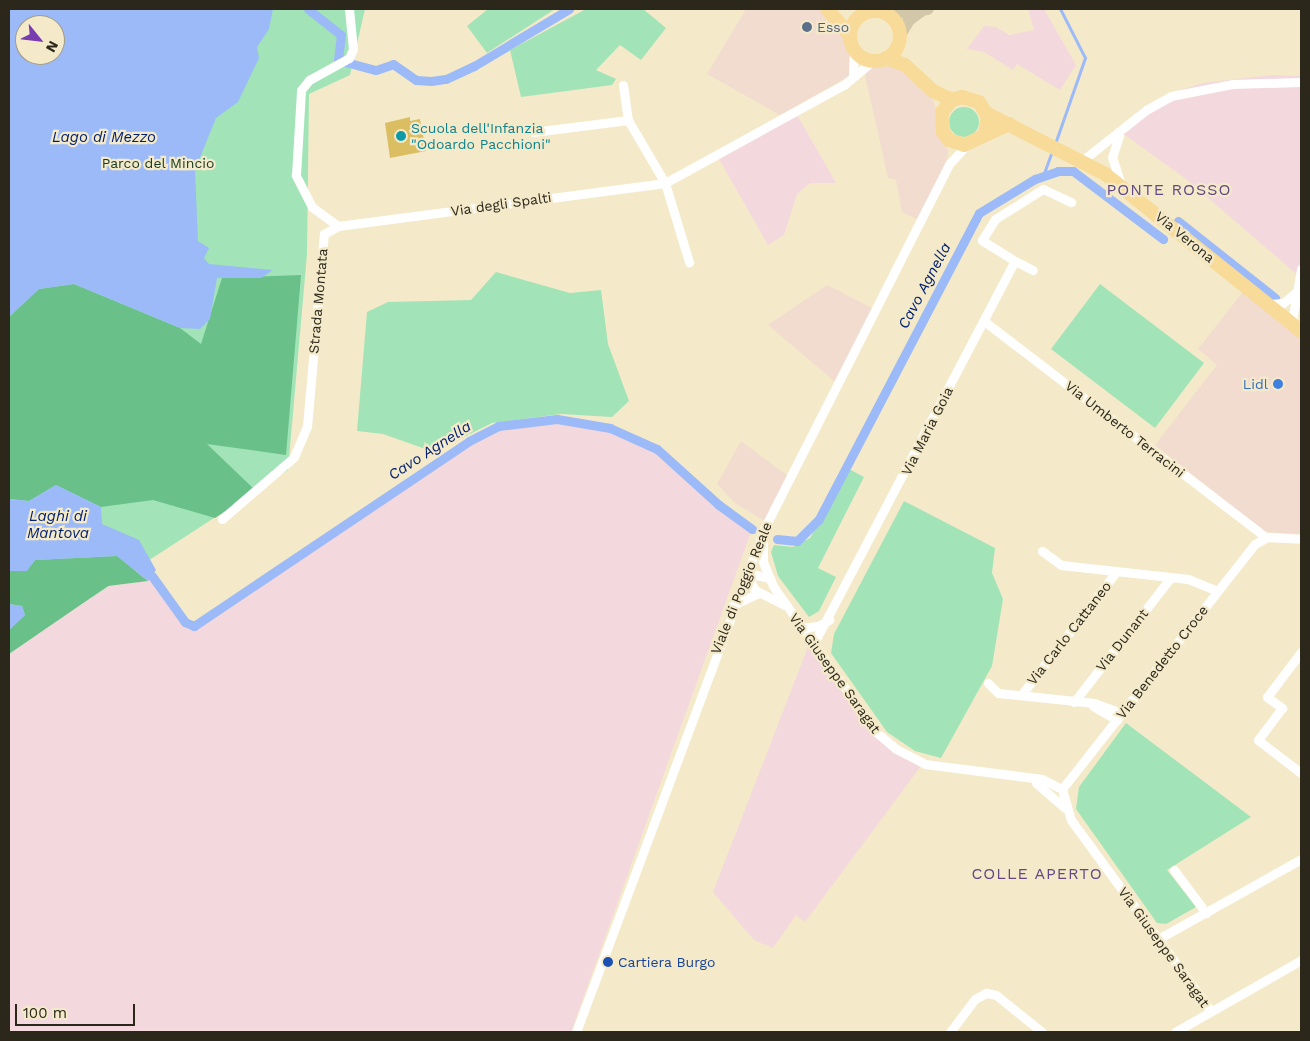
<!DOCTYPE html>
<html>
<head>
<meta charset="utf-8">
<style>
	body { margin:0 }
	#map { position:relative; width:1310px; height:1041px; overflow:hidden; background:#f4eaca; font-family:"Work Sans",sans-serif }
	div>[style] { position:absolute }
	.commercial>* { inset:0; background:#f2dbcf }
	.industrial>* { inset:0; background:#f3d8de }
	.green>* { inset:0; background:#a2e4b7 }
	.round { border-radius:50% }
	.forest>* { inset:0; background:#69c089 }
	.water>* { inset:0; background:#9bbaf7 }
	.stream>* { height:2.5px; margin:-1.25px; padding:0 1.25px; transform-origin:1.25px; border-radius:1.25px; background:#9bbaf7 }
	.canal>* { height:9px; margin:-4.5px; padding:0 4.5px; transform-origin:4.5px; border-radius:4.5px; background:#9bbaf7 }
	.building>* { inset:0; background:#dbbe62 }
	.minor>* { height:9px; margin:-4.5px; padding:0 4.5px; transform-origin:4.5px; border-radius:4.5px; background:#fff }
	.secondary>* { height:12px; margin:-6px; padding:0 6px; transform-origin:6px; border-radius:6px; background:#d3c7aa }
	.primary>* { height:14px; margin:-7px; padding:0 7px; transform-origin:7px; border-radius:7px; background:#f8db98 }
	.primary>.ring { margin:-7px; padding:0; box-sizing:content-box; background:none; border:14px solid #f8db98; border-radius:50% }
	.dots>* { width:14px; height:14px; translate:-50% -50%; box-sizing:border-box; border:2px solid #f4eaca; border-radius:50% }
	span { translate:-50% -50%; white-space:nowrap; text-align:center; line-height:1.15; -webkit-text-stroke:4.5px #f4eaca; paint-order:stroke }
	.service-label { font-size:14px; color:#4e5e75 }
	.left { translate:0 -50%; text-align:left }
	.culture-label { font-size:14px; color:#0d838f }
	.park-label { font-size:14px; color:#143923 }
	.street-label { font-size:14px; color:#2b271b }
	.shop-label { font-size:14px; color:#366cbe }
	.right { translate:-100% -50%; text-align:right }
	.transit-label { font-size:14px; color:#164399 }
	.water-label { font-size:15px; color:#012073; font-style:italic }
	.quarter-label { font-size:16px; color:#644884; letter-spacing:1px }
	.frame { position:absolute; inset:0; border:10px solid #2b271b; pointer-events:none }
	.north { position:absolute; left:15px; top:15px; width:50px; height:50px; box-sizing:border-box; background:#f4eaca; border:1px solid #a49c84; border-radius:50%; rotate:119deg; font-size:14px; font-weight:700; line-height:20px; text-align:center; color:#2b271b }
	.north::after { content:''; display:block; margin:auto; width:18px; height:22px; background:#783bb0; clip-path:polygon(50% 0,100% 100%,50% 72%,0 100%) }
	.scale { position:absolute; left:15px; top:1004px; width:120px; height:22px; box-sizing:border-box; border:2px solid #2b271b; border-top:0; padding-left:6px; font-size:15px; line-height:18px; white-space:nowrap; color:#2b271b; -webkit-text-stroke:4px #f4eaca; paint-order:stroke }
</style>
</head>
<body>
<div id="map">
	<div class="commercial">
		<i style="clip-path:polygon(746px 9px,822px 9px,848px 36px,852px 50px,851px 75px,780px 115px,707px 74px)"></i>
		<i style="clip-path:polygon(886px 62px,896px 64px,931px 93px,948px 151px,947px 163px,919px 220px,902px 212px,896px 180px,888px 178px,864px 71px)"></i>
		<i style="clip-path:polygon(827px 285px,878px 311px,839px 385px,768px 325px)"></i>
		<i style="clip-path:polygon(1246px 288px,1301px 332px,1301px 534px,1265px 532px,1155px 445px,1217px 365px,1198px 349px)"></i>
		<i style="clip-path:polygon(741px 441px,792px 479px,770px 524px,735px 503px,717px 484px)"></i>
	</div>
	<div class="industrial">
		<i style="clip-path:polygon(1028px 9px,1044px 9px,1076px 65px,1060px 90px,1017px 64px,1013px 70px,984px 52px,967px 49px,984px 26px,996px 27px,1009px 35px,1034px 30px)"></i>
		<i style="clip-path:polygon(1272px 75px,1301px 76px,1300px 277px,1186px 179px,1118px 130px,1143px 107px,1171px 93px,1203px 83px)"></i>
		<i style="clip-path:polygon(796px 113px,836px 183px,810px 183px,797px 194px,784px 235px,768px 245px,718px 157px)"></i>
		<i style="clip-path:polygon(557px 419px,610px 428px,657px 449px,719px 505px,752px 529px,571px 1032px,9px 1032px,9px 654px,108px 586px,148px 581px,152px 576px,185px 622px,194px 626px,469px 441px,498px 426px)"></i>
		<i style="clip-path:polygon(808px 647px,872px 732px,921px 766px,805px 922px,796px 915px,773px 948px,754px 940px,713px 892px)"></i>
	</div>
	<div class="green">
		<i style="clip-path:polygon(evenodd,9px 9px,365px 9px,350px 75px,309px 94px,307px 254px,288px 470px,9px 651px,9px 9px,25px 25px,55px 25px,55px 55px,25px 55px,25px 25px)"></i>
		<i style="clip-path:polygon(488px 9px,555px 9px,487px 53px,467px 26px)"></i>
		<i style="clip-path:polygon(586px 9px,643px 9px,666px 28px,641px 60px,620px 45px,596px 70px,616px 79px,612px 85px,521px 97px,510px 50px)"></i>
		<i class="round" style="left:949px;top:107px;width:30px;height:30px"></i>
		<i style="clip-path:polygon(496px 272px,570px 293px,601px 290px,608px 344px,629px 401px,612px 417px,561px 414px,492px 423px,434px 452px,383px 434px,357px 431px,367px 312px,388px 302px,471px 300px)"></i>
		<i style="clip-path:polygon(1100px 284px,1204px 363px,1155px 428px,1051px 349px)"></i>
		<i style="clip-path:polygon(849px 469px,864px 477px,818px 568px,836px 577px,819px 611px,809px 617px,778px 576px,771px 552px,774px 545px,793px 547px,810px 538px)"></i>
		<i style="clip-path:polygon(904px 501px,995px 548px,992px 573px,1003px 599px,992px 666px,941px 758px,915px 751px,887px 732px,831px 653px,834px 634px)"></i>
		<i style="clip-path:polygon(1126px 723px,1251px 817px,1167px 870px,1196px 907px,1166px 924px,1157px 923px,1076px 809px,1079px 787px)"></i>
	</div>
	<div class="forest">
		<i style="clip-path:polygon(301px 275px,286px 455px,207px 444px,256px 491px,215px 518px,153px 500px,101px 507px,56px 485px,29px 501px,9px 499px,9px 317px,39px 289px,74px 284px,180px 328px,201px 344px,222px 278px)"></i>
		<i style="clip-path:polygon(117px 556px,148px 581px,108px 586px,9px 654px,9px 630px,25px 615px,22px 606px,9px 604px,9px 571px,27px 570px,35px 560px)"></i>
	</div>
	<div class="water">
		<i style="clip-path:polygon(evenodd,9px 9px,273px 9px,269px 29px,257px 47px,259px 58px,238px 102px,216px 118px,195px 170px,198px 241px,209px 248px,204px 258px,209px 264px,273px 270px,261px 278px,217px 278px,210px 319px,200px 329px,180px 328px,74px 284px,39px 289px,9px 317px,9px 9px,25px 25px,55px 25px,55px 55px,25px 55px,25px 25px)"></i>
		<i style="clip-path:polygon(56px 485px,101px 507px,102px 524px,139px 540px,156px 570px,148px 581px,117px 556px,35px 560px,27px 571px,9px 571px,9px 499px,29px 501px)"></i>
		<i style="clip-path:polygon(9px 604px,22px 606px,25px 615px,9px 630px)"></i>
	</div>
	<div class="stream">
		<i style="left:1055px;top:144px;width:91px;rotate:-70.8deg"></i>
		<i style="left:1085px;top:58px;width:55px;rotate:-117deg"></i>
		<i style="left:1043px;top:176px;width:27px;rotate:-70deg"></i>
	</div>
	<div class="canal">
		<i style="left:308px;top:9px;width:42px;rotate:38.2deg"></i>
		<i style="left:341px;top:35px;width:25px;rotate:97deg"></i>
		<i style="left:338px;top:60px;width:39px;rotate:15deg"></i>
		<i style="left:376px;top:70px;width:18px;rotate:-19deg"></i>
		<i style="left:393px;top:64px;width:28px;rotate:35deg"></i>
		<i style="left:416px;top:80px;width:15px;rotate:4deg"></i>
		<i style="left:431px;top:81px;width:15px;rotate:-8deg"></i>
		<i style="left:446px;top:79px;width:31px;rotate:-25deg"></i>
		<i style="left:474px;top:66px;width:111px;rotate:-31deg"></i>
		<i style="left:1178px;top:221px;width:124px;rotate:38.4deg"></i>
		<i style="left:777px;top:539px;width:20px;rotate:6deg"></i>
		<i style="left:797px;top:541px;width:31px;rotate:-45deg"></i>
		<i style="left:819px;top:519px;width:345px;rotate:-62.4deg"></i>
		<i style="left:979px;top:213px;width:66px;rotate:-31.3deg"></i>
		<i style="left:1035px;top:179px;width:24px;rotate:-19deg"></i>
		<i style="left:1058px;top:171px;width:15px"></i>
		<i style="left:1073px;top:171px;width:113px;rotate:37.1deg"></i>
		<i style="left:152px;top:576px;width:57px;rotate:54.3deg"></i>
		<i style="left:185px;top:622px;width:10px;rotate:24deg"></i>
		<i style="left:194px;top:626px;width:331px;rotate:-33.9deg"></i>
		<i style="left:469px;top:441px;width:33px;rotate:-27deg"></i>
		<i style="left:498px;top:426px;width:59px;rotate:-6.8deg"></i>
		<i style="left:557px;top:419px;width:54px;rotate:9.6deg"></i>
		<i style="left:610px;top:428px;width:51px;rotate:24.1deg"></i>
		<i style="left:657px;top:449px;width:84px;rotate:42.1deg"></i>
		<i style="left:719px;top:505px;width:41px;rotate:36deg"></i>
	</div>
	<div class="building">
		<i style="clip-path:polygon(410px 117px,410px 121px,420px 119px,426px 151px,390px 158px,385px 123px)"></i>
	</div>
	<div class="minor">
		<i style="left:853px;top:76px;width:26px;rotate:-88deg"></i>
		<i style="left:623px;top:85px;width:35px;rotate:82deg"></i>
		<i style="left:628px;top:120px;width:73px;rotate:59.6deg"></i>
		<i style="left:665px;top:183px;width:83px;rotate:73.1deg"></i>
		<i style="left:533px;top:132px;width:96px;rotate:-7.2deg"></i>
		<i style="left:1119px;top:136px;width:22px;rotate:108deg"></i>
		<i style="left:1112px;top:157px;width:28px;rotate:72deg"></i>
		<i style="left:1083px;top:160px;width:80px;rotate:-38.4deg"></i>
		<i style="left:1146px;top:110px;width:29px;rotate:-29deg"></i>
		<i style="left:1171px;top:96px;width:62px;rotate:-11.1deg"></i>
		<i style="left:1232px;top:84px;width:69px;rotate:-1.7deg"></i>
		<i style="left:338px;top:226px;width:330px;rotate:-7.5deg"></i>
		<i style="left:665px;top:183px;width:205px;rotate:-28.8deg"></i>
		<i style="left:845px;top:84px;width:35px;rotate:-40deg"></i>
		<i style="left:1015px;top:261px;width:39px;rotate:-148deg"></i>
		<i style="left:982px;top:240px;width:25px;rotate:-58deg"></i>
		<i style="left:995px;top:219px;width:57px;rotate:-32deg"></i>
		<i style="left:1043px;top:189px;width:31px;rotate:25deg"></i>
		<i style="left:1270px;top:304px;width:13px;rotate:-4deg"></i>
		<i style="left:1283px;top:303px;width:17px;rotate:-40deg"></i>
		<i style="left:984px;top:321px;width:354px;rotate:37.5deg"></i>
		<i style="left:1294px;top:325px;width:10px;rotate:-96deg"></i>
		<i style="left:1293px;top:315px;width:47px;rotate:-80.1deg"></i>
		<i style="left:222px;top:519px;width:95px;rotate:-40.7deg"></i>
		<i style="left:294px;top:457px;width:33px;rotate:-67deg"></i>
		<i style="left:307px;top:427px;width:194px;rotate:-85deg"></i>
		<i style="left:324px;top:234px;width:16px;rotate:-30deg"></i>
		<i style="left:338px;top:226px;width:32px;rotate:-144deg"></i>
		<i style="left:312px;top:207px;width:36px;rotate:-117deg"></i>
		<i style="left:296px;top:175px;width:85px;rotate:-86.6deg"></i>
		<i style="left:301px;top:90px;width:13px;rotate:-51deg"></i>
		<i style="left:309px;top:80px;width:46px;rotate:-28.8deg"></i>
		<i style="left:349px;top:58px;width:10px;rotate:-66deg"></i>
		<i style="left:353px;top:49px;width:40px;rotate:-95.7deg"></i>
		<i style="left:763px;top:539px;width:23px;rotate:90deg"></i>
		<i style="left:763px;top:562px;width:26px;rotate:67deg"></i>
		<i style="left:773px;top:586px;width:179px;rotate:54.8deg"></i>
		<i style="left:876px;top:732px;width:26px;rotate:40deg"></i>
		<i style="left:896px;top:749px;width:33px;rotate:27deg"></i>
		<i style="left:925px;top:764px;width:118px;rotate:7.3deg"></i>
		<i style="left:1042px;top:779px;width:22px;rotate:27deg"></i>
		<i style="left:1062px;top:789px;width:32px;rotate:74deg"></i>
		<i style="left:1071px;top:820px;width:237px;rotate:53.8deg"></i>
		<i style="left:1042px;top:551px;width:24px;rotate:36deg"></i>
		<i style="left:1061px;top:565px;width:128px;rotate:6.3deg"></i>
		<i style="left:1188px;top:579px;width:31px;rotate:22deg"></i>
		<i style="left:746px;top:573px;width:19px;rotate:62deg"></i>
		<i style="left:755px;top:590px;width:33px;rotate:27deg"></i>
		<i style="left:746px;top:573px;width:24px;rotate:12deg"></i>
		<i style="left:733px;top:605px;width:29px;rotate:-25deg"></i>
		<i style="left:801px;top:628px;width:17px;rotate:-7deg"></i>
		<i style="left:818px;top:626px;width:13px;rotate:-29deg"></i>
		<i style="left:813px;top:645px;width:434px;rotate:-62.3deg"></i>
		<i style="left:1015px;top:261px;width:20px;rotate:27deg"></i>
		<i style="left:1301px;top:652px;width:56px;rotate:127.1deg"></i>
		<i style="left:1267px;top:697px;width:19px;rotate:36deg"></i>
		<i style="left:1282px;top:708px;width:40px;rotate:127deg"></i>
		<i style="left:1258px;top:740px;width:54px;rotate:37.5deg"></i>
		<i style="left:988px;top:683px;width:14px;rotate:45deg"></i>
		<i style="left:998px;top:693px;width:97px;rotate:5.9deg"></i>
		<i style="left:1094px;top:703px;width:30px;rotate:20deg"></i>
		<i style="left:1022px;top:694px;width:154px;rotate:-52.4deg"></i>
		<i style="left:1074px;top:702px;width:158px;rotate:-52.2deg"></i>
		<i style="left:1093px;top:706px;width:28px;rotate:30deg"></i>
		<i style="left:1036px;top:783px;width:38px;rotate:41deg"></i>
		<i style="left:1062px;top:789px;width:312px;rotate:-51.8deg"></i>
		<i style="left:1255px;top:544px;width:14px;rotate:-30deg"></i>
		<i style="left:1267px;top:537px;width:34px;rotate:3deg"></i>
		<i style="left:1174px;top:870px;width:54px;rotate:53.3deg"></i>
		<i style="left:1158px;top:939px;width:164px;rotate:-29.2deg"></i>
		<i style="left:576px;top:1032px;width:537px;rotate:-69.51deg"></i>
		<i style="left:764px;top:529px;width:411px;rotate:-63.1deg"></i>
		<i style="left:950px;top:163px;width:25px;rotate:-47deg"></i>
		<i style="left:950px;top:1032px;width:41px;rotate:-52.9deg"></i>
		<i style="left:975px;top:999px;width:13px;rotate:-29deg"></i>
		<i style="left:986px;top:993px;width:10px;rotate:11deg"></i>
		<i style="left:996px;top:995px;width:59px;rotate:38.8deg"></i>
		<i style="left:1175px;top:1032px;width:145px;rotate:-29.7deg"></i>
	</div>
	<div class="secondary">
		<i style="left:887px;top:14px;width:41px;rotate:-7deg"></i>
		<i style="left:900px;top:35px;width:17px;rotate:-59deg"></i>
		<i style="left:909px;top:20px;width:17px;rotate:-36deg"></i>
	</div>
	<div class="primary">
		<i style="left:827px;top:9px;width:35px;rotate:49deg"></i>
		<i class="ring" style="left:850px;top:11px;width:36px;height:36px"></i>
		<i style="left:886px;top:58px;width:20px;rotate:20deg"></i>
		<i style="left:905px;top:65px;width:38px;rotate:43deg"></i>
		<i style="left:933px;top:91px;width:21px;rotate:25deg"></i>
		<i style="left:986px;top:113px;width:134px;rotate:27.1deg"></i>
		<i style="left:1105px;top:174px;width:251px;rotate:38.7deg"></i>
		<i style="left:985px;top:134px;width:17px;rotate:-80deg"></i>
		<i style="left:988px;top:117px;width:17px;rotate:-121deg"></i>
		<i style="left:979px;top:102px;width:18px;rotate:-164deg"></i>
		<i style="left:962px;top:97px;width:10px;rotate:163deg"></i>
		<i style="left:952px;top:100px;width:16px;rotate:130deg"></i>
		<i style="left:942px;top:112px;width:20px;rotate:87deg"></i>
		<i style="left:943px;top:132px;width:10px;rotate:53deg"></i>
		<i style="left:949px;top:140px;width:16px;rotate:18deg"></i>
		<i style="left:964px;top:145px;width:50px;rotate:-25deg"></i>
	</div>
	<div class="dots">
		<i style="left:807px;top:27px;background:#5c6f8a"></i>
		<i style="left:401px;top:136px;background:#0f9aa8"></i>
		<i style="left:1278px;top:384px;background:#3f7fe0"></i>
		<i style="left:608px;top:962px;background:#1a4fb4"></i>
	</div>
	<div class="service-label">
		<span class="left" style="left:817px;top:27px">Esso</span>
	</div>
	<div class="culture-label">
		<span class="left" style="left:411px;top:136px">Scuola dell'Infanzia<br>"Odoardo Pacchioni"</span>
	</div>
	<div class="park-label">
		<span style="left:158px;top:163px">Parco del Mincio</span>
	</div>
	<div class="street-label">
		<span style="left:501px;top:204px;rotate:-8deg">Via degli Spalti</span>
		<span style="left:1185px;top:237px;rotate:39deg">Via Verona</span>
		<span style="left:318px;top:301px;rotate:-85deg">Strada Montata</span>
		<span style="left:1125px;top:429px;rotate:38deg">Via Umberto Terracini</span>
		<span style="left:927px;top:431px;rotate:-63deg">Via Maria Goia</span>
		<span style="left:741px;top:588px;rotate:-68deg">Viale di Poggio Reale</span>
		<span style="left:1069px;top:633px;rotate:-52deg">Via Carlo Cattaneo</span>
		<span style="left:1122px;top:640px;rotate:-52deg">Via Dunant</span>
		<span style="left:1162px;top:662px;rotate:-52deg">Via Benedetto Croce</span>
		<span style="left:835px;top:673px;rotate:54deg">Via Giuseppe Saragat</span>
		<span style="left:1164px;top:947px;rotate:54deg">Via Giuseppe Saragat</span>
	</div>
	<div class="shop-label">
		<span class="right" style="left:1268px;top:384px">Lidl</span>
	</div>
	<div class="transit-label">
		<span class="left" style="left:618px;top:962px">Cartiera Burgo</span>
	</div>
	<div class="water-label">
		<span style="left:104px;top:138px">Lago di Mezzo</span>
		<span style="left:925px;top:286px;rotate:-62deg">Cavo Agnella</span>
		<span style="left:430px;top:451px;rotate:-33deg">Cavo Agnella</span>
		<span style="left:58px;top:525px">Laghi di<br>Mantova</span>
	</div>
	<div class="quarter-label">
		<span style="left:1169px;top:190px">PONTE ROSSO</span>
		<span style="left:1037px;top:874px">COLLE APERTO</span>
	</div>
	<div class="frame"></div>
	<div class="north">N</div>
	<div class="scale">100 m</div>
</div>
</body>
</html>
